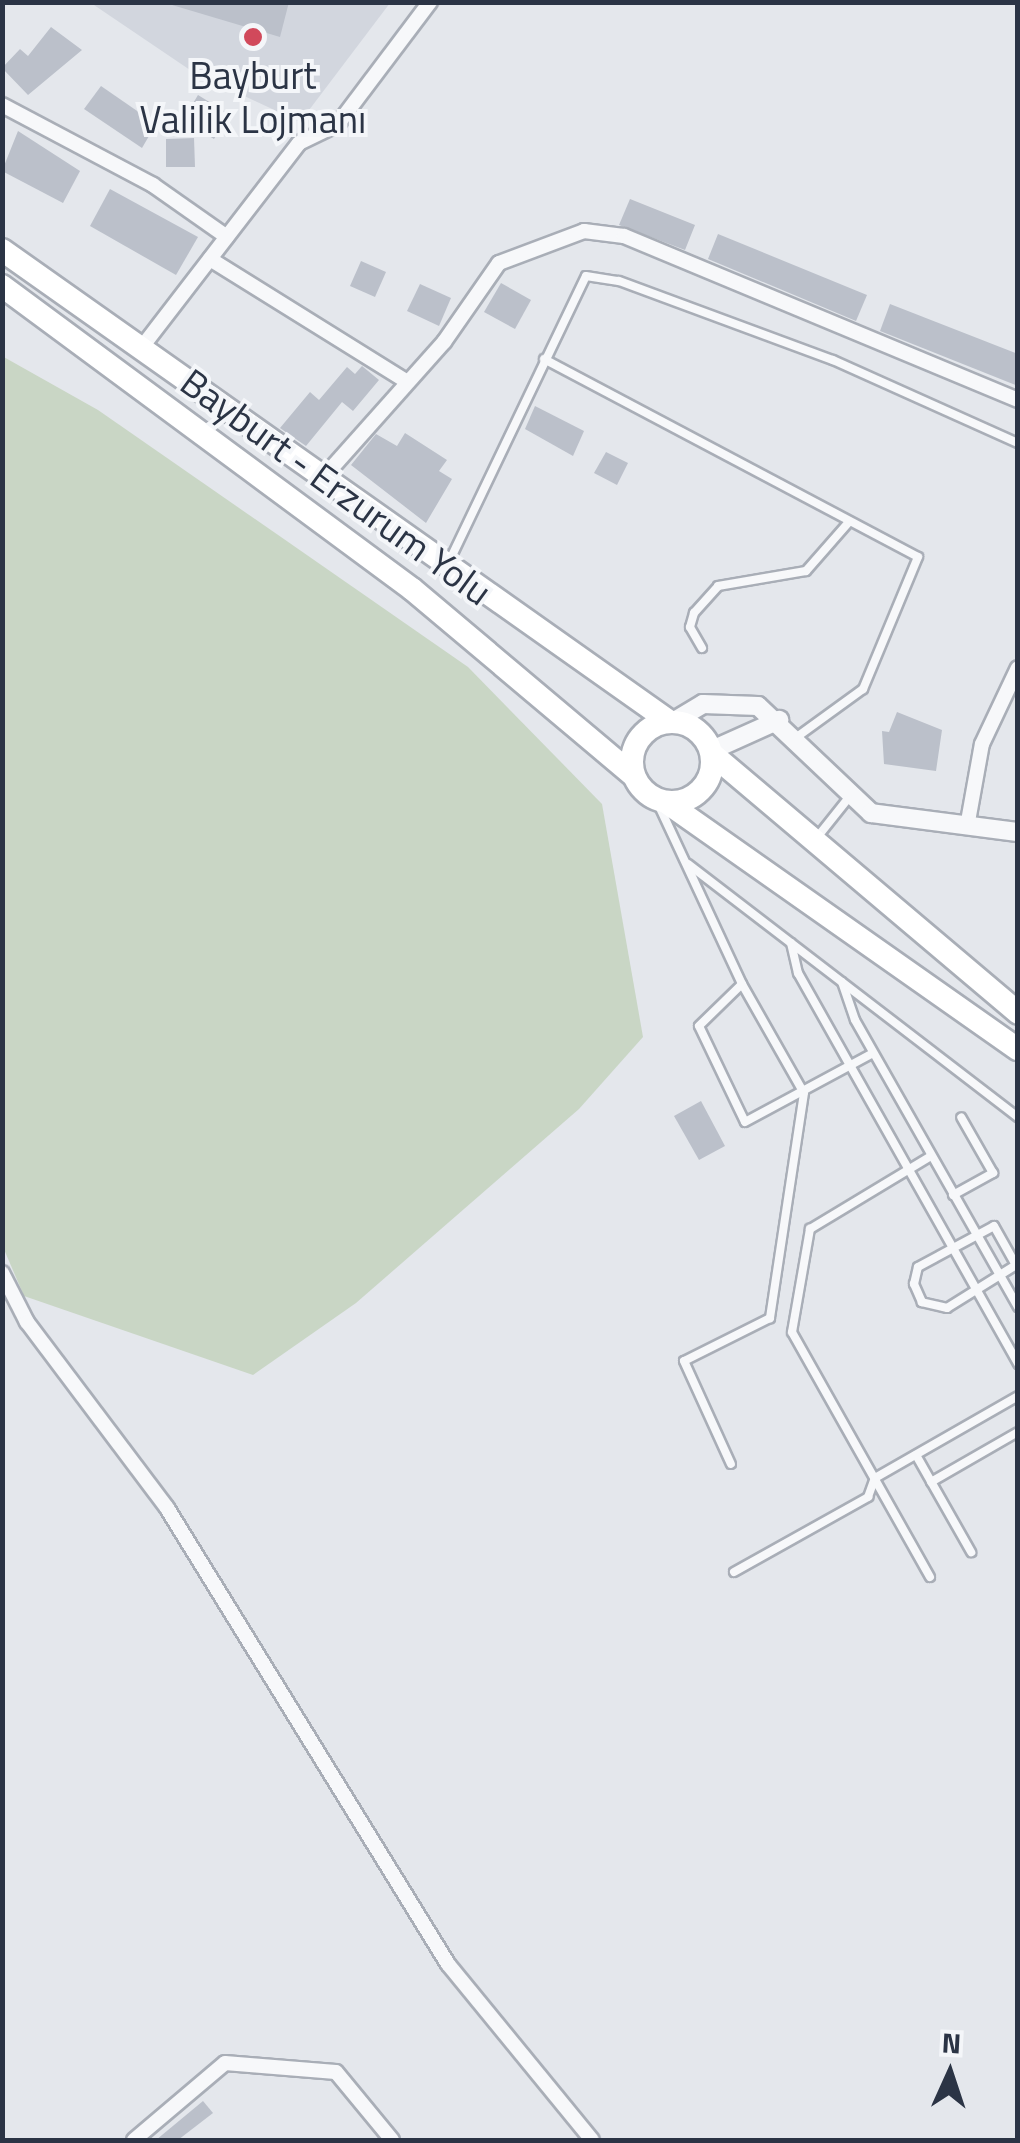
<!DOCTYPE html>
<html>
<head>
<meta charset="utf-8">
<style>
	body { margin:0 }
	#map { position:relative; width:1020px; height:2143px; overflow:hidden; background:#e4e7ec; font-family:"Titillium Web",sans-serif }
	div>[style] { position:absolute }
	.built>* { inset:0; background:#d2d6de }
	.green>* { inset:0; background:#c9d6c5 }
	.building>* { inset:0; background:#bbc0ca }
	.roads { filter:drop-shadow(2px 0 #a9aeb7) drop-shadow(-2px 0 #a9aeb7) drop-shadow(0 2px #a9aeb7) drop-shadow(0 -2px #a9aeb7) }
	.service>* { height:8px; margin:-4px; padding:0 4px; transform-origin:4px; border-radius:4px; background:#f7f8fa }
	.minor>* { height:14px; margin:-7px; padding:0 7px; transform-origin:7px; border-radius:7px; background:#f7f8fa }
	.tertiary>* { height:18px; margin:-9px; padding:0 9px; transform-origin:9px; border-radius:9px; background:#f7f8fa }
	.trunk>* { height:22px; margin:-11px; padding:0 11px; transform-origin:11px; border-radius:11px; background:#fff }
	.trunk>.ring { margin:-11px; padding:0; box-sizing:content-box; background:none; border:22px solid #fff; border-radius:50% }
	.dots>* { width:28px; height:28px; translate:-50% -50%; box-sizing:border-box; border:5px solid #f4f6f9; border-radius:50% }
	span { translate:-50% -50%; white-space:nowrap; text-align:center; line-height:1.15; -webkit-text-stroke:8px #f4f6f9; paint-order:stroke }
	.poi-label { font-size:38px; color:#2b3445 }
	.street-label { font-size:38px; color:#2b3445 }
	.frame { position:absolute; inset:0; border:5px solid #2b3445; pointer-events:none }
	.north { position:absolute; left:900px; top:2023px; width:100px; height:100px; -webkit-text-stroke:8px #f4f6f9; paint-order:stroke; rotate:3deg; font-size:28px; font-weight:700; line-height:40px; text-align:center; color:#2b3445 }
	.north::after { content:''; display:block; margin:auto; width:35px; height:45px; background:#2b3445; clip-path:polygon(50% 0,100% 100%,50% 72%,0 100%) }
</style>
</head>
<body>
<div id="map">
	<div class="built">
		<i style="clip-path:polygon(91px 3px,390px 3px,300px 122px,193px 72px)"></i>
	</div>
	<div class="green">
		<i style="clip-path:polygon(2px 356px,98px 410px,468px 667px,602px 804px,643px 1037px,579px 1109px,356px 1303px,253px 1375px,24px 1296px,3px 1247px)"></i>
	</div>
	<div class="building">
		<i style="clip-path:polygon(162px 2px,289px 2px,280px 37px)"></i>
		<i style="clip-path:polygon(51px 27px,82px 50px,28px 95px,2px 68px,20px 49px,28px 56px)"></i>
		<i style="clip-path:polygon(101px 86px,156px 124px,142px 148px,84px 109px)"></i>
		<i style="clip-path:polygon(198px 95px,229px 114px,214px 139px,183px 120px)"></i>
		<i style="clip-path:polygon(18px 131px,80px 171px,63px 203px,2px 171px)"></i>
		<i style="clip-path:polygon(194px 138px,195px 167px,166px 167px,166px 139px)"></i>
		<i style="clip-path:polygon(110px 189px,198px 237px,176px 275px,90px 226px)"></i>
		<i style="clip-path:polygon(630px 199px,695px 225px,685px 250px,619px 225px)"></i>
		<i style="clip-path:polygon(718px 234px,867px 295px,856px 321px,708px 259px)"></i>
		<i style="clip-path:polygon(361px 261px,386px 272px,375px 297px,350px 286px)"></i>
		<i style="clip-path:polygon(501px 283px,531px 300px,515px 329px,484px 312px)"></i>
		<i style="clip-path:polygon(420px 284px,451px 298px,439px 326px,407px 311px)"></i>
		<i style="clip-path:polygon(890px 304px,1018px 354px,1018px 386px,880px 331px)"></i>
		<i style="clip-path:polygon(347px 367px,355px 374px,362px 366px,379px 380px,353px 411px,342px 402px,306px 446px,280px 428px,310px 392px,319px 400px)"></i>
		<i style="clip-path:polygon(535px 406px,584px 431px,573px 456px,525px 429px)"></i>
		<i style="clip-path:polygon(405px 433px,447px 460px,439px 471px,452px 479px,426px 523px,351px 465px,376px 434px,397px 446px)"></i>
		<i style="clip-path:polygon(606px 452px,628px 463px,617px 485px,594px 473px)"></i>
		<i style="clip-path:polygon(897px 712px,942px 730px,936px 771px,884px 764px,882px 731px,889px 732px)"></i>
		<i style="clip-path:polygon(701px 1101px,725px 1146px,699px 1160px,674px 1116px)"></i>
		<i style="clip-path:polygon(203px 2101px,213px 2113px,178px 2140px,156px 2140px)"></i>
	</div>
	<div class="roads">
		<div class="service">
			<i style="left:544px;top:359px;width:423px;rotate:27.9deg"></i>
			<i style="left:918px;top:557px;width:143px;rotate:112.6deg"></i>
			<i style="left:863px;top:689px;width:80px;rotate:144.1deg"></i>
			<i style="left:448px;top:564px;width:319px;rotate:-64.4deg"></i>
			<i style="left:586px;top:276px;width:33px;rotate:9deg"></i>
			<i style="left:619px;top:281px;width:228px;rotate:20.3deg"></i>
			<i style="left:833px;top:360px;width:203px;rotate:24.2deg"></i>
			<i style="left:702px;top:648px;width:24px;rotate:-120deg"></i>
			<i style="left:690px;top:627px;width:15px;rotate:-74deg"></i>
			<i style="left:694px;top:613px;width:36px;rotate:-48deg"></i>
			<i style="left:718px;top:586px;width:89px;rotate:-9.7deg"></i>
			<i style="left:806px;top:571px;width:64px;rotate:-48.8deg"></i>
			<i style="left:660px;top:808px;width:194px;rotate:65deg"></i>
			<i style="left:742px;top:984px;width:125px;rotate:60.4deg"></i>
			<i style="left:804px;top:1093px;width:228px;rotate:98.6deg"></i>
			<i style="left:770px;top:1318px;width:96px;rotate:153.4deg"></i>
			<i style="left:684px;top:1361px;width:113px;rotate:65.5deg"></i>
			<i style="left:815px;top:840px;width:56px;rotate:-51.5deg"></i>
			<i style="left:688px;top:864px;width:416px;rotate:37.5deg"></i>
			<i style="left:791px;top:943px;width:31px;rotate:77deg"></i>
			<i style="left:798px;top:973px;width:449px;rotate:60.6deg"></i>
			<i style="left:842px;top:982px;width:40px;rotate:71.1deg"></i>
			<i style="left:855px;top:1020px;width:330px;rotate:60.4deg"></i>
			<i style="left:742px;top:984px;width:60px;rotate:135.7deg"></i>
			<i style="left:699px;top:1026px;width:106px;rotate:64.4deg"></i>
			<i style="left:745px;top:1122px;width:145px;rotate:-28.3deg"></i>
			<i style="left:953px;top:1195px;width:46px;rotate:-28.8deg"></i>
			<i style="left:993px;top:1173px;width:64px;rotate:-119.7deg"></i>
			<i style="left:994px;top:1226px;width:45px;rotate:60.6deg"></i>
			<i style="left:1016px;top:1265px;width:81px;rotate:148.1deg"></i>
			<i style="left:947px;top:1308px;width:26px;rotate:-167deg"></i>
			<i style="left:922px;top:1302px;width:20px;rotate:-114deg"></i>
			<i style="left:914px;top:1284px;width:17px;rotate:-77deg"></i>
			<i style="left:918px;top:1267px;width:86px;rotate:-28.3deg"></i>
			<i style="left:916px;top:1455px;width:112px;rotate:60.4deg"></i>
			<i style="left:931px;top:1482px;width:100px;rotate:-29.9deg"></i>
			<i style="left:734px;top:1572px;width:154px;rotate:-29.2deg"></i>
			<i style="left:868px;top:1497px;width:20px;rotate:-70deg"></i>
			<i style="left:875px;top:1478px;width:165px;rotate:-29.8deg"></i>
			<i style="left:930px;top:1577px;width:281px;rotate:-119.4deg"></i>
			<i style="left:792px;top:1332px;width:105px;rotate:-80.1deg"></i>
			<i style="left:810px;top:1229px;width:141px;rotate:-31.1deg"></i>
		</div>
		<div class="minor">
			<i style="left:2px;top:105px;width:171px;rotate:27.9deg"></i>
			<i style="left:153px;top:185px;width:90px;rotate:35.1deg"></i>
			<i style="left:210px;top:259px;width:231px;rotate:31.9deg"></i>
			<i style="left:142px;top:347px;width:257px;rotate:-52.4deg"></i>
			<i style="left:299px;top:143px;width:43px;rotate:-26deg"></i>
			<i style="left:338px;top:124px;width:153px;rotate:-53deg"></i>
			<i style="left:321px;top:480px;width:185px;rotate:-48.3deg"></i>
			<i style="left:444px;top:342px;width:96px;rotate:-55.2deg"></i>
			<i style="left:499px;top:263px;width:91px;rotate:-20.6deg"></i>
			<i style="left:584px;top:231px;width:40px;rotate:7.1deg"></i>
			<i style="left:624px;top:236px;width:427px;rotate:22.6deg"></i>
			<i style="left:967px;top:827px;width:84px;rotate:-79.8deg"></i>
			<i style="left:982px;top:744px;width:84px;rotate:-64.7deg"></i>
			<i style="left:2px;top:1273px;width:55px;rotate:63deg"></i>
			<i style="left:27px;top:1322px;width:233px;rotate:53deg"></i>
			<i style="left:167px;top:1508px;width:536px;rotate:58.36deg"></i>
			<i style="left:448px;top:1964px;width:227px;rotate:50.7deg"></i>
			<i style="left:134px;top:2140px;width:119px;rotate:-40.2deg"></i>
			<i style="left:225px;top:2063px;width:111px;rotate:4.6deg"></i>
			<i style="left:336px;top:2072px;width:88px;rotate:50.5deg"></i>
		</div>
		<div class="tertiary">
			<i style="left:673px;top:722px;width:35px;rotate:-31deg"></i>
			<i style="left:703px;top:704px;width:55px;rotate:2.1deg"></i>
			<i style="left:758px;top:706px;width:156px;rotate:43.4deg"></i>
			<i style="left:871px;top:813px;width:148px;rotate:7.4deg"></i>
			<i style="left:710px;top:751px;width:76px;rotate:-24.2deg"></i>
		</div>
		<div class="trunk">
			<i style="left:2px;top:250px;width:818px;rotate:35.24deg"></i>
			<i style="left:2px;top:286px;width:510px;rotate:36.47deg"></i>
			<i style="left:412px;top:589px;width:290px;rotate:40.1deg"></i>
			<i class="ring" style="left:632px;top:722px;width:58px;height:58px"></i>
			<i style="left:712px;top:754px;width:401px;rotate:40.2deg"></i>
			<i style="left:666px;top:802px;width:430px;rotate:35.1deg"></i>
		</div>
	</div>
	<div class="dots">
		<i style="left:253px;top:37px;background:#d1495b"></i>
	</div>
	<div class="poi-label">
		<span style="left:253px;top:98px">Bayburt<br>Valilik Lojmanı</span>
	</div>
	<div class="street-label">
		<span style="left:336px;top:487px;rotate:36deg">Bayburt - Erzurum Yolu</span>
	</div>
	<div class="frame"></div>
	<div class="north">N</div>
</div>
</body>
</html>
